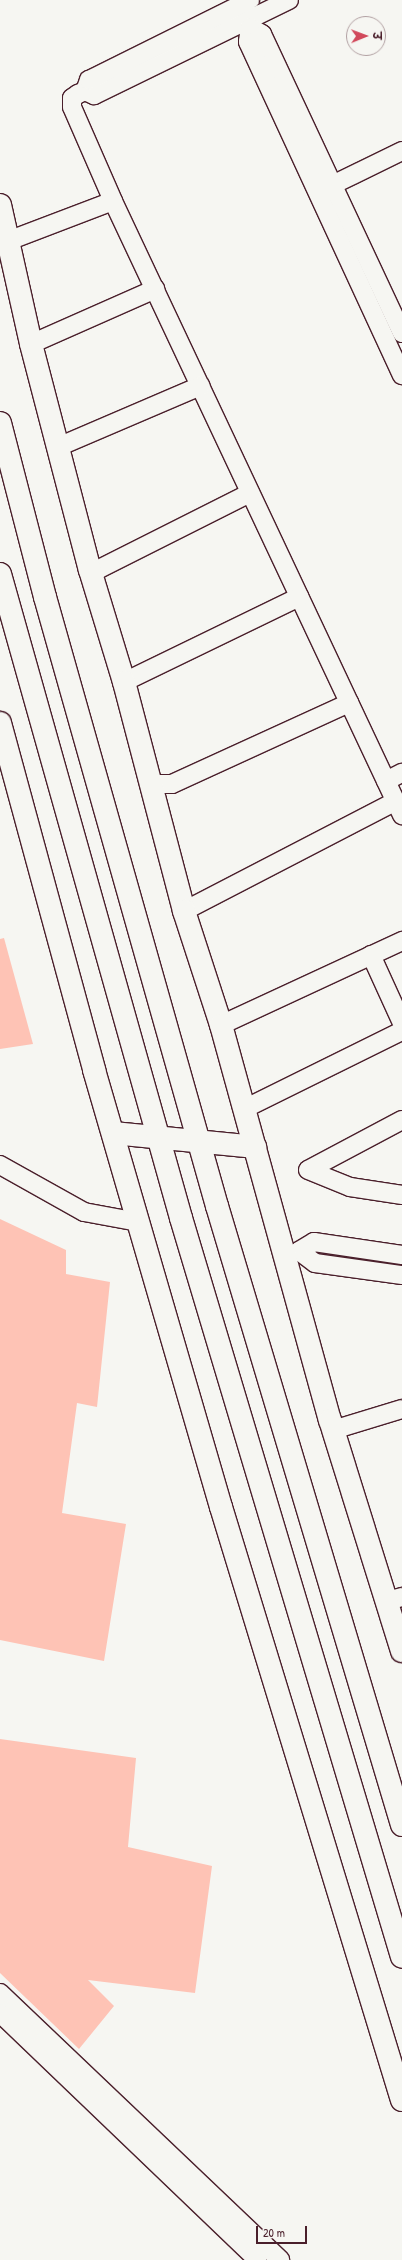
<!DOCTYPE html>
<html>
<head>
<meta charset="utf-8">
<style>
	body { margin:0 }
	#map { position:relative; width:402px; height:2260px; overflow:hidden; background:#f6f6f2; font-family:"Patrick Hand","Playpen Sans Deva",sans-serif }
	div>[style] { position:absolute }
	.building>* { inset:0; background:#fec3b5 }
	.roads { filter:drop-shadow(1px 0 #4a1f2b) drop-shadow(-1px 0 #4a1f2b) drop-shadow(0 1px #4a1f2b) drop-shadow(0 -1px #4a1f2b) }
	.minor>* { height:18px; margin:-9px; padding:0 9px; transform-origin:9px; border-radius:9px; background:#f6f6f2 }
	.tertiary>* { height:22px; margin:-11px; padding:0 11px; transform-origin:11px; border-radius:11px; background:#f6f6f2 }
	.secondary>* { height:22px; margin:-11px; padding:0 11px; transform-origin:11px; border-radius:11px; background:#f6f6f2 }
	span { translate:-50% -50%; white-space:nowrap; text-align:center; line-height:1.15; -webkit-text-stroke:3.5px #f6f6f2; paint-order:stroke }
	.north { position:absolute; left:346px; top:16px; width:40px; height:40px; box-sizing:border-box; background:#f6f6f2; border:1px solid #b1a0a2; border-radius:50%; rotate:89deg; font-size:11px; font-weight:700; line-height:16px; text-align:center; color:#4a1f2b }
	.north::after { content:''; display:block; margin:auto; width:14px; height:18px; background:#d1495b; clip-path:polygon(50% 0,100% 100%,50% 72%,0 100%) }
	.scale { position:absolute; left:256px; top:2226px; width:51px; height:18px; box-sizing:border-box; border:2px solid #4a1f2b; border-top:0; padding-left:5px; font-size:12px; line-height:14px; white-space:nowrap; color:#4a1f2b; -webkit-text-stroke:3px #f6f6f2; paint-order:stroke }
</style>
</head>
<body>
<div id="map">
	<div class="building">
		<i style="clip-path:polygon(4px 938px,33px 1044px,0 1049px,0 939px)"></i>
		<i style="clip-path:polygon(0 1219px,66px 1250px,66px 1274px,110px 1282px,97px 1407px,77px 1403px,62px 1513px,126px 1524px,104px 1661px,0 1640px)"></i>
		<i style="clip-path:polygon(0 1739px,136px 1758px,128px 1847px,212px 1866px,195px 1993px,88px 1980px,114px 2006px,79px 2049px,0 1973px)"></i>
	</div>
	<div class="roads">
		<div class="minor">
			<i style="left:289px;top:0;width:217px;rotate:154deg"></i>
			<i style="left:94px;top:95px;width:10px;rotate:-156deg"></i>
			<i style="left:85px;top:91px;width:8px;rotate:157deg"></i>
			<i style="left:78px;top:94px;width:7px;rotate:146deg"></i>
			<i style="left:72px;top:98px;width:9px;rotate:90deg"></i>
			<i style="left:72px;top:107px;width:103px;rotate:66.4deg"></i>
			<i style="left:113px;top:201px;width:679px;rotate:64.79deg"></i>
			<i style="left:85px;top:91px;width:12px;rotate:-70deg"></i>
			<i style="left:89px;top:80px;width:180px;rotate:-26.4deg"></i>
			<i style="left:322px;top:190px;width:89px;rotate:-26deg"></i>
			<i style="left:8px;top:241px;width:112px;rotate:-20.9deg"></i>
			<i style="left:402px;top:333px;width:330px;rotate:-115.1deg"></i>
			<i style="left:262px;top:34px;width:14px;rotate:-150deg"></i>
			<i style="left:250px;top:27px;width:15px;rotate:98deg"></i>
			<i style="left:248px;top:42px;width:367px;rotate:65.2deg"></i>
			<i style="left:31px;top:344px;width:136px;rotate:-23.9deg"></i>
			<i style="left:58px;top:447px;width:155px;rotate:-23.2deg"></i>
			<i style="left:90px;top:570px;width:9px;rotate:-6deg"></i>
			<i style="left:99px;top:569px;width:169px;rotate:-26.7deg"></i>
			<i style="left:124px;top:682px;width:195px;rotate:-25.9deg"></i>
			<i style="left:386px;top:781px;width:18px;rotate:-27deg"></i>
			<i style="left:151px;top:784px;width:21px"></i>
			<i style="left:172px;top:784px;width:195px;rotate:-24.6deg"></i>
			<i style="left:184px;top:911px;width:239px;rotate:-27.4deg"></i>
			<i style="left:371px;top:955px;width:75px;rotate:65.5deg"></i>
			<i style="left:221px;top:1025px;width:200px;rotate:-24.9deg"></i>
			<i style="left:244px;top:1109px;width:176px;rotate:-26.3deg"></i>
			<i style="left:402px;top:1120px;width:106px;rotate:152deg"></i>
			<i style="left:308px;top:1170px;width:45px;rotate:22deg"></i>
			<i style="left:350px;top:1187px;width:53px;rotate:8.7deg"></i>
			<i style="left:0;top:1165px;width:96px;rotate:29.2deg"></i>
			<i style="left:84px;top:1212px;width:55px;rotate:10.5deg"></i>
			<i style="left:402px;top:1255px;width:89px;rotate:-171.6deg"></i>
			<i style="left:314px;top:1242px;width:17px;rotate:149deg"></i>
			<i style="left:299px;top:1251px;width:20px;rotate:37deg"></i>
			<i style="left:315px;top:1263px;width:88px;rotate:7.9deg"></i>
			<i style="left:333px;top:1430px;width:72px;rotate:-16.9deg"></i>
			<i style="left:387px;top:1601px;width:16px;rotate:-15deg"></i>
			<i style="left:0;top:1993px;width:387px;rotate:43.6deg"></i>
			<i style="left:0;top:2013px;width:357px;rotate:43.8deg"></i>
		</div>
		<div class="tertiary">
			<i style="left:0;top:205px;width:142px;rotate:77.4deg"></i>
			<i style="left:31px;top:344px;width:234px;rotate:75.4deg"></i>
			<i style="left:90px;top:570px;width:117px;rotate:73.1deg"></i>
			<i style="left:124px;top:682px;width:237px;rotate:75.3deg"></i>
			<i style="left:184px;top:911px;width:120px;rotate:72deg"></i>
			<i style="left:221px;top:1025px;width:410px;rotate:74.6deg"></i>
			<i style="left:330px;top:1420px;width:242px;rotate:72.7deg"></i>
			<i style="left:0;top:723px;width:360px;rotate:74.8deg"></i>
			<i style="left:94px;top:1070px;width:455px;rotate:73.8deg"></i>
			<i style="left:221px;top:1507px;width:620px;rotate:73.03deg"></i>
			<i style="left:113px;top:1133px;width:143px;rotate:5.6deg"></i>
		</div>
		<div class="secondary">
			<i style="left:0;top:423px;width:180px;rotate:75.5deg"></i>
			<i style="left:45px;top:597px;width:633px;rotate:74.23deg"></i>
			<i style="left:217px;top:1206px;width:646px;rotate:73.36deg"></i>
			<i style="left:0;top:574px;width:669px;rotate:74.3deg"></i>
			<i style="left:181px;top:1218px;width:771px;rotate:73.35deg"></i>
		</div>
	</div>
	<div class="north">उ</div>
	<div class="scale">20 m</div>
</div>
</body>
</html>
